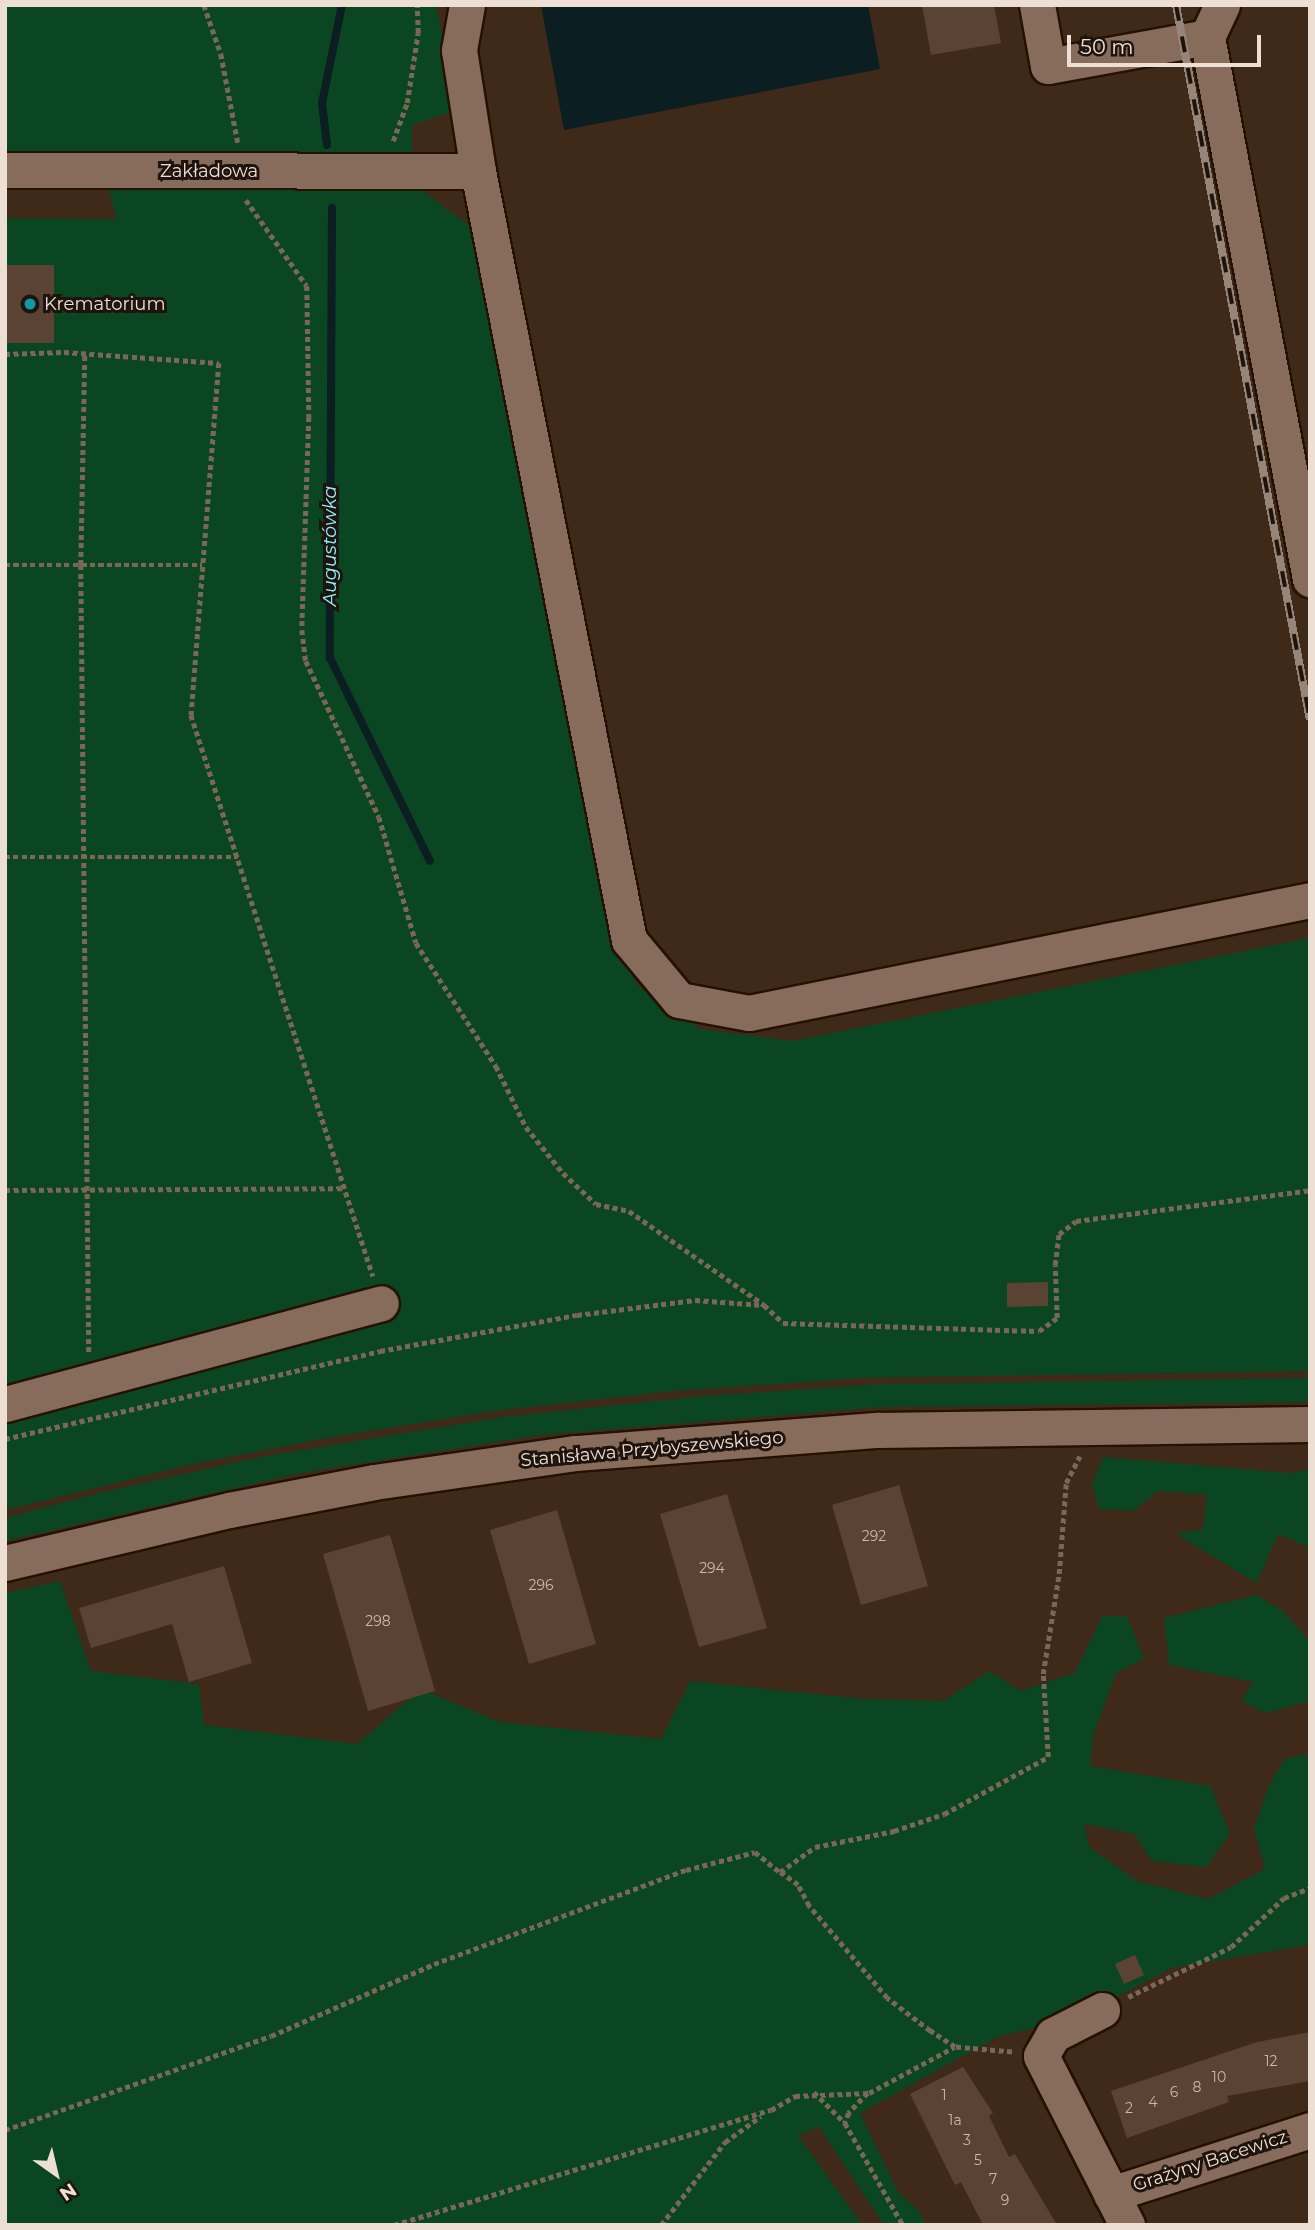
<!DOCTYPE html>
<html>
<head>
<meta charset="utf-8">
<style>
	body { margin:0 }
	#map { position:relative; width:1315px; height:2230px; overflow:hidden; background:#3f2919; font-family:Montserrat,sans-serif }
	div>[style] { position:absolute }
	.green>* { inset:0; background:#0b4622 }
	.water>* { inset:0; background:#0b1e21 }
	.stream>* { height:8px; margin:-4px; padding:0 4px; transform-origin:4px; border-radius:4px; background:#0b1e21 }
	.building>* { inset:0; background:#5b4333 }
	.path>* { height:4.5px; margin-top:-2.25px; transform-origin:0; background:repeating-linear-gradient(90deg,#7b6759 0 5px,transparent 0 8.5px) }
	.roads { filter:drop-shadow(2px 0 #251103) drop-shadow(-2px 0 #251103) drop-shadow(0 2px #251103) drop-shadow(0 -2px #251103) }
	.minor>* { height:35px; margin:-17.5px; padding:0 17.5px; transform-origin:17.5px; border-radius:17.5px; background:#876c5b }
	.rail>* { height:8px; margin-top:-4px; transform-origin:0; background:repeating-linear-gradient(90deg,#1f140d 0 16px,#978578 0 32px); box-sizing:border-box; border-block:2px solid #978578 }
	.dots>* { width:19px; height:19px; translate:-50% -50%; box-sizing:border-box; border:4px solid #1f140d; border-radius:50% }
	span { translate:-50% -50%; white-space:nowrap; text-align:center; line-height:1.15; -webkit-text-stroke:6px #1f140d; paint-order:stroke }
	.number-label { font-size:14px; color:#c9b8ac }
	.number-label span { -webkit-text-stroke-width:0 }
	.street-label { font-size:18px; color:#eedfd5 }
	.poi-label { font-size:18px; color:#eedfd5 }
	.left { translate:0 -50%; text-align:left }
	.water-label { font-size:19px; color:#8df1fd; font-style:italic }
	.frame { position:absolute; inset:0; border:7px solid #eedfd5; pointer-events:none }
	.north { position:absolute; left:21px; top:2139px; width:70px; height:70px; -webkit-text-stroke:5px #1f140d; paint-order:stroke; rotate:146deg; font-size:19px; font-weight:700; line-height:28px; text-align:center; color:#eedfd5 }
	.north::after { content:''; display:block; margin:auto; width:24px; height:32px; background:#eedfd5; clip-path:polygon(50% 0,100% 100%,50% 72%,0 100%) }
	.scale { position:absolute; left:1067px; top:35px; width:194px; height:32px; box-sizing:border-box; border:4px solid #eedfd5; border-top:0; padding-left:9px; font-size:21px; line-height:24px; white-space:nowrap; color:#eedfd5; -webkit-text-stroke:5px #1f140d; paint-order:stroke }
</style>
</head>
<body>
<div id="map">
	<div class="green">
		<i style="clip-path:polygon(5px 5px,436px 5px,457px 110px,412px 125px,412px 157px,5px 157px)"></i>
		<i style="clip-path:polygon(105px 179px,412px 183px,481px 234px,612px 929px,636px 984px,700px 1029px,792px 1041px,1310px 938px,1310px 1371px,861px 1378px,674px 1391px,493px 1411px,326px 1438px,193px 1464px,5px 1510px,5px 218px,117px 219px)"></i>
		<i style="clip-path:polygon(1310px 1378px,1310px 1402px,882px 1407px,540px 1435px,301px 1473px,5px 1541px,5px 1518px,103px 1492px,265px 1456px,503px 1417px,702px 1396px,884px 1384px)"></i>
		<i style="clip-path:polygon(1103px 1457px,1291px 1473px,1310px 1469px,1310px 1548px,1278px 1534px,1257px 1583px,1176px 1534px,1203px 1529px,1207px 1495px,1158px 1491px,1133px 1511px,1099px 1509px,1092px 1483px)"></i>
		<i style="clip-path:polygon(60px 1581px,91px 1671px,199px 1684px,204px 1725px,357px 1744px,421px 1689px,500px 1722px,661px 1739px,690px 1681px,865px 1699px,944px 1701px,989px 1671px,1021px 1691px,1075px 1673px,1102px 1616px,1127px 1616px,1144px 1659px,1116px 1673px,1093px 1736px,1090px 1766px,1210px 1786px,1230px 1834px,1206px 1867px,1152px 1861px,1134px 1834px,1084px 1824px,1089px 1847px,1137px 1881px,1208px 1899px,1265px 1869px,1254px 1829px,1268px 1788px,1284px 1759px,1310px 1754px,1310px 1945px,1171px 1968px,1075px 2019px,999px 2036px,860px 2113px,898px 2192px,918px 2210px,926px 2225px,884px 2225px,819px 2127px,798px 2135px,862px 2225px,5px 2225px,5px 1593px)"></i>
		<i style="clip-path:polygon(1256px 1595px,1283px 1611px,1310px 1642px,1310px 1701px,1265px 1713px,1242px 1701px,1253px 1682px,1169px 1665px,1164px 1618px)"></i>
	</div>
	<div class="water">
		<i style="clip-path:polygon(541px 5px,868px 5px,880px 69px,564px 130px)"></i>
	</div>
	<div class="stream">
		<i style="left:327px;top:145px;width:42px;rotate:-96.8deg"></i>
		<i style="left:322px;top:103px;width:100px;rotate:-78.5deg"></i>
		<i style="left:332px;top:208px;width:450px;rotate:90.3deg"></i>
		<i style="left:330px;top:658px;width:226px;rotate:63.8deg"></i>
	</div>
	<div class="building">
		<i style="clip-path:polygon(922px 5px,994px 5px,1001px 43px,931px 55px)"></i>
		<i style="clip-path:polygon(5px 265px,54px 265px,54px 343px,5px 343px)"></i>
		<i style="clip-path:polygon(1048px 1282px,1048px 1306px,1007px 1307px,1007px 1283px)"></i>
		<i style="clip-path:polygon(899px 1485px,928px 1586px,861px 1605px,832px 1505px)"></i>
		<i style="clip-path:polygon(727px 1494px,767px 1628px,699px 1647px,660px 1514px)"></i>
		<i style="clip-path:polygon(557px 1510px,596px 1644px,529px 1664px,490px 1530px)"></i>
		<i style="clip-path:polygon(390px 1535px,435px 1691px,368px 1711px,323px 1554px)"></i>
		<i style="clip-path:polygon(224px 1566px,252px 1663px,189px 1682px,172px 1624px,91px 1648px,79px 1608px)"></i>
		<i style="clip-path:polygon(1135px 1955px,1144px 1975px,1124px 1984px,1115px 1964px)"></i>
		<i style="clip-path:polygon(1310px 2032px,1310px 2081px,1227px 2096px,1229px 2102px,1127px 2138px,1111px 2091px,1257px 2042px)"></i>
		<i style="clip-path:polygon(963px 2067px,993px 2113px,989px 2116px,1009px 2157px,1015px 2154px,1057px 2225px,983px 2225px,961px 2182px,955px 2185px,910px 2094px)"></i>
	</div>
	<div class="path">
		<i style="left:204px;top:5px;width:52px;rotate:70.9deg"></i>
		<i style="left:221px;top:54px;width:91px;rotate:79.2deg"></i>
		<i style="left:393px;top:141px;width:40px;rotate:-69.8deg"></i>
		<i style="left:407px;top:103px;width:71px;rotate:-81.1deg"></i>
		<i style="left:418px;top:33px;width:28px;rotate:-92deg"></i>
		<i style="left:246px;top:200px;width:105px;rotate:54.7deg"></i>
		<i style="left:307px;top:286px;width:131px;rotate:89.1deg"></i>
		<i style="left:309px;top:417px;width:213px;rotate:91.9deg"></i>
		<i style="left:302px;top:630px;width:31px;rotate:83deg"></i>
		<i style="left:306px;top:661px;width:172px;rotate:64.9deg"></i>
		<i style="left:379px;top:817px;width:131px;rotate:73.6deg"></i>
		<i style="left:416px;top:943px;width:147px;rotate:57deg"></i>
		<i style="left:496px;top:1066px;width:68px;rotate:63.8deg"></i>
		<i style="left:526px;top:1127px;width:59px;rotate:51.2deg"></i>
		<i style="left:563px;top:1173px;width:45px;rotate:43.2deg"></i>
		<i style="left:596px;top:1204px;width:34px;rotate:12deg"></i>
		<i style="left:629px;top:1211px;width:165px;rotate:34.8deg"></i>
		<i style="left:764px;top:1305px;width:26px;rotate:43deg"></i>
		<i style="left:783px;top:1323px;width:256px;rotate:1.8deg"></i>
		<i style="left:1039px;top:1331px;width:22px;rotate:-36deg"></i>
		<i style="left:1057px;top:1318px;width:53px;rotate:-92.2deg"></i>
		<i style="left:1055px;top:1265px;width:31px;rotate:-83deg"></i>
		<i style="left:1059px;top:1234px;width:21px;rotate:-37deg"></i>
		<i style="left:1076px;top:1221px;width:236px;rotate:-7.5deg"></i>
		<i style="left:5px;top:354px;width:59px;rotate:-1.9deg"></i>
		<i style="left:64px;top:352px;width:155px;rotate:4.1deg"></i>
		<i style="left:219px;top:363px;width:353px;rotate:94.5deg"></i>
		<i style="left:191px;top:715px;width:590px;rotate:72.03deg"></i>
		<i style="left:85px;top:356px;width:209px;rotate:91.1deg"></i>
		<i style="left:81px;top:565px;width:788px;rotate:89.42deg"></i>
		<i style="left:5px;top:565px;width:197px"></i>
		<i style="left:5px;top:857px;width:233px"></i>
		<i style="left:5px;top:1190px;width:339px;rotate:-0.3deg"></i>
		<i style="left:5px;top:1439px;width:385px;rotate:-13.2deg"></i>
		<i style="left:380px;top:1351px;width:200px;rotate:-10.4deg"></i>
		<i style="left:577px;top:1315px;width:119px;rotate:-7.2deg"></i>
		<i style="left:695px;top:1300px;width:68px;rotate:4.2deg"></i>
		<i style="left:1128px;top:1997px;width:114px;rotate:-25.9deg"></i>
		<i style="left:1231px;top:1947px;width:72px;rotate:-42.8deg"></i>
		<i style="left:1284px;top:1898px;width:28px;rotate:-21deg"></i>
		<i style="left:1012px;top:2052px;width:57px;rotate:-175deg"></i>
		<i style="left:955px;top:2047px;width:30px;rotate:-147deg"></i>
		<i style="left:930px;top:2031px;width:54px;rotate:-142.5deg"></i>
		<i style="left:887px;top:1998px;width:121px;rotate:-130.3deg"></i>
		<i style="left:809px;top:1906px;width:24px;rotate:-118deg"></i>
		<i style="left:798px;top:1885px;width:22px;rotate:-144deg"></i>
		<i style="left:780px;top:1872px;width:43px;rotate:-35.5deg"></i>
		<i style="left:815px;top:1847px;width:81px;rotate:-11.4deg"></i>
		<i style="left:894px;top:1831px;width:53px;rotate:-18.8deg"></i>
		<i style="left:944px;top:1814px;width:119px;rotate:-28.7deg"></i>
		<i style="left:1048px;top:1757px;width:83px;rotate:-93.4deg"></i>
		<i style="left:1043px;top:1674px;width:101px;rotate:-80.9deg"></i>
		<i style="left:1059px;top:1574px;width:91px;rotate:-85.6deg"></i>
		<i style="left:1066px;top:1483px;width:30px;rotate:-63deg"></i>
		<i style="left:814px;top:2092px;width:44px;rotate:45deg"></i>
		<i style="left:868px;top:2093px;width:28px;rotate:134deg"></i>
		<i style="left:849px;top:2113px;width:11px;rotate:112deg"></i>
		<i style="left:845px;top:2123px;width:117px;rotate:60.4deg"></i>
		<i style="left:5px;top:2130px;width:282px;rotate:-19.5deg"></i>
		<i style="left:271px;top:2036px;width:178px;rotate:-23.8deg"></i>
		<i style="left:434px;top:1964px;width:269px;rotate:-20.5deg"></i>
		<i style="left:686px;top:1870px;width:71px;rotate:-14.6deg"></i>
		<i style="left:755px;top:1852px;width:32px;rotate:39deg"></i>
		<i style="left:394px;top:2225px;width:394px;rotate:-17deg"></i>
		<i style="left:771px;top:2110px;width:28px;rotate:-30deg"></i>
		<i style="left:795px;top:2096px;width:74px;rotate:-2.3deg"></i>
		<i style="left:869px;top:2093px;width:97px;rotate:-28.4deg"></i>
		<i style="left:661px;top:2225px;width:105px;rotate:-52.4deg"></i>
		<i style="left:725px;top:2142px;width:44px;rotate:-35.8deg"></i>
	</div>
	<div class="roads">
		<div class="minor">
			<i style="left:467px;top:5px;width:46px;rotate:100.1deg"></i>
			<i style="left:459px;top:50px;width:122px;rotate:81.1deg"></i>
			<i style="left:478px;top:171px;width:784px;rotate:78.89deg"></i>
			<i style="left:629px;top:940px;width:78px;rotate:50.2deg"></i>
			<i style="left:679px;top:1000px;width:71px;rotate:10.5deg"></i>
			<i style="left:749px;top:1013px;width:572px;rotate:-11.39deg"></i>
			<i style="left:1037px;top:5px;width:62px;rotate:79.8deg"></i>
			<i style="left:1048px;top:66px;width:162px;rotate:-10.3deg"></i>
			<i style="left:1222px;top:5px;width:35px;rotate:115deg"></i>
			<i style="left:1207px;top:37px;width:552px;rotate:79.24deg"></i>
			<i style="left:5px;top:170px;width:473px;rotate:0.1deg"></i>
			<i style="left:5px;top:1404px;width:389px;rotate:-15deg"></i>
			<i style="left:5px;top:1563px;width:230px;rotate:-13.3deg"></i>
			<i style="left:229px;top:1510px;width:148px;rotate:-10.9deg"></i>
			<i style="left:374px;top:1482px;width:204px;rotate:-8.2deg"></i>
			<i style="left:576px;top:1453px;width:302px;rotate:-4.4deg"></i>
			<i style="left:877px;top:1430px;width:433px;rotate:-0.8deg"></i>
			<i style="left:1102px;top:2010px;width:55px;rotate:153deg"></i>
			<i style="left:1053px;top:2035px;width:24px;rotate:120deg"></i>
			<i style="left:1041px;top:2056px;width:190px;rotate:63deg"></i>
			<i style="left:1111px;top:2194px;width:209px;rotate:-17.8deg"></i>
		</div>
	</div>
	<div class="rail">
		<i style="left:1176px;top:5px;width:727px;rotate:79.39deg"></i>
	</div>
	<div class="dots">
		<i style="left:30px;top:304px;background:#0f9aa8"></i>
	</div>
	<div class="number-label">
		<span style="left:874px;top:1536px">292</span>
		<span style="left:712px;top:1568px">294</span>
		<span style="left:541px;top:1585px">296</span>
		<span style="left:378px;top:1621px">298</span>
		<span style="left:1271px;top:2061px">12</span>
		<span style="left:1219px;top:2077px">10</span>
		<span style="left:1197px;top:2087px">8</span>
		<span style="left:1174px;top:2092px">6</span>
		<span style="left:944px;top:2095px">1</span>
		<span style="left:1153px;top:2102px">4</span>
		<span style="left:1129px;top:2108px">2</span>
		<span style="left:955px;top:2120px">1a</span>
		<span style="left:967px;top:2140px">3</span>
		<span style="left:978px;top:2160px">5</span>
		<span style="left:993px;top:2179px">7</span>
		<span style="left:1005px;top:2200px">9</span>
	</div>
	<div class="street-label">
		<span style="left:209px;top:171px">Zakładowa</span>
		<span style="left:652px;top:1449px;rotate:-5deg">Stanisława Przybyszewskiego</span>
		<span style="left:1210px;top:2161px;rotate:-18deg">Grażyny Bacewicz</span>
	</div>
	<div class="poi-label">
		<span class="left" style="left:44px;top:304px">Krematorium</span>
	</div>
	<div class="water-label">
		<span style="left:330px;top:546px;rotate:-90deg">Augustówka</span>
	</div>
	<div class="frame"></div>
	<div class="north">N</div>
	<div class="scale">50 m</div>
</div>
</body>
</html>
